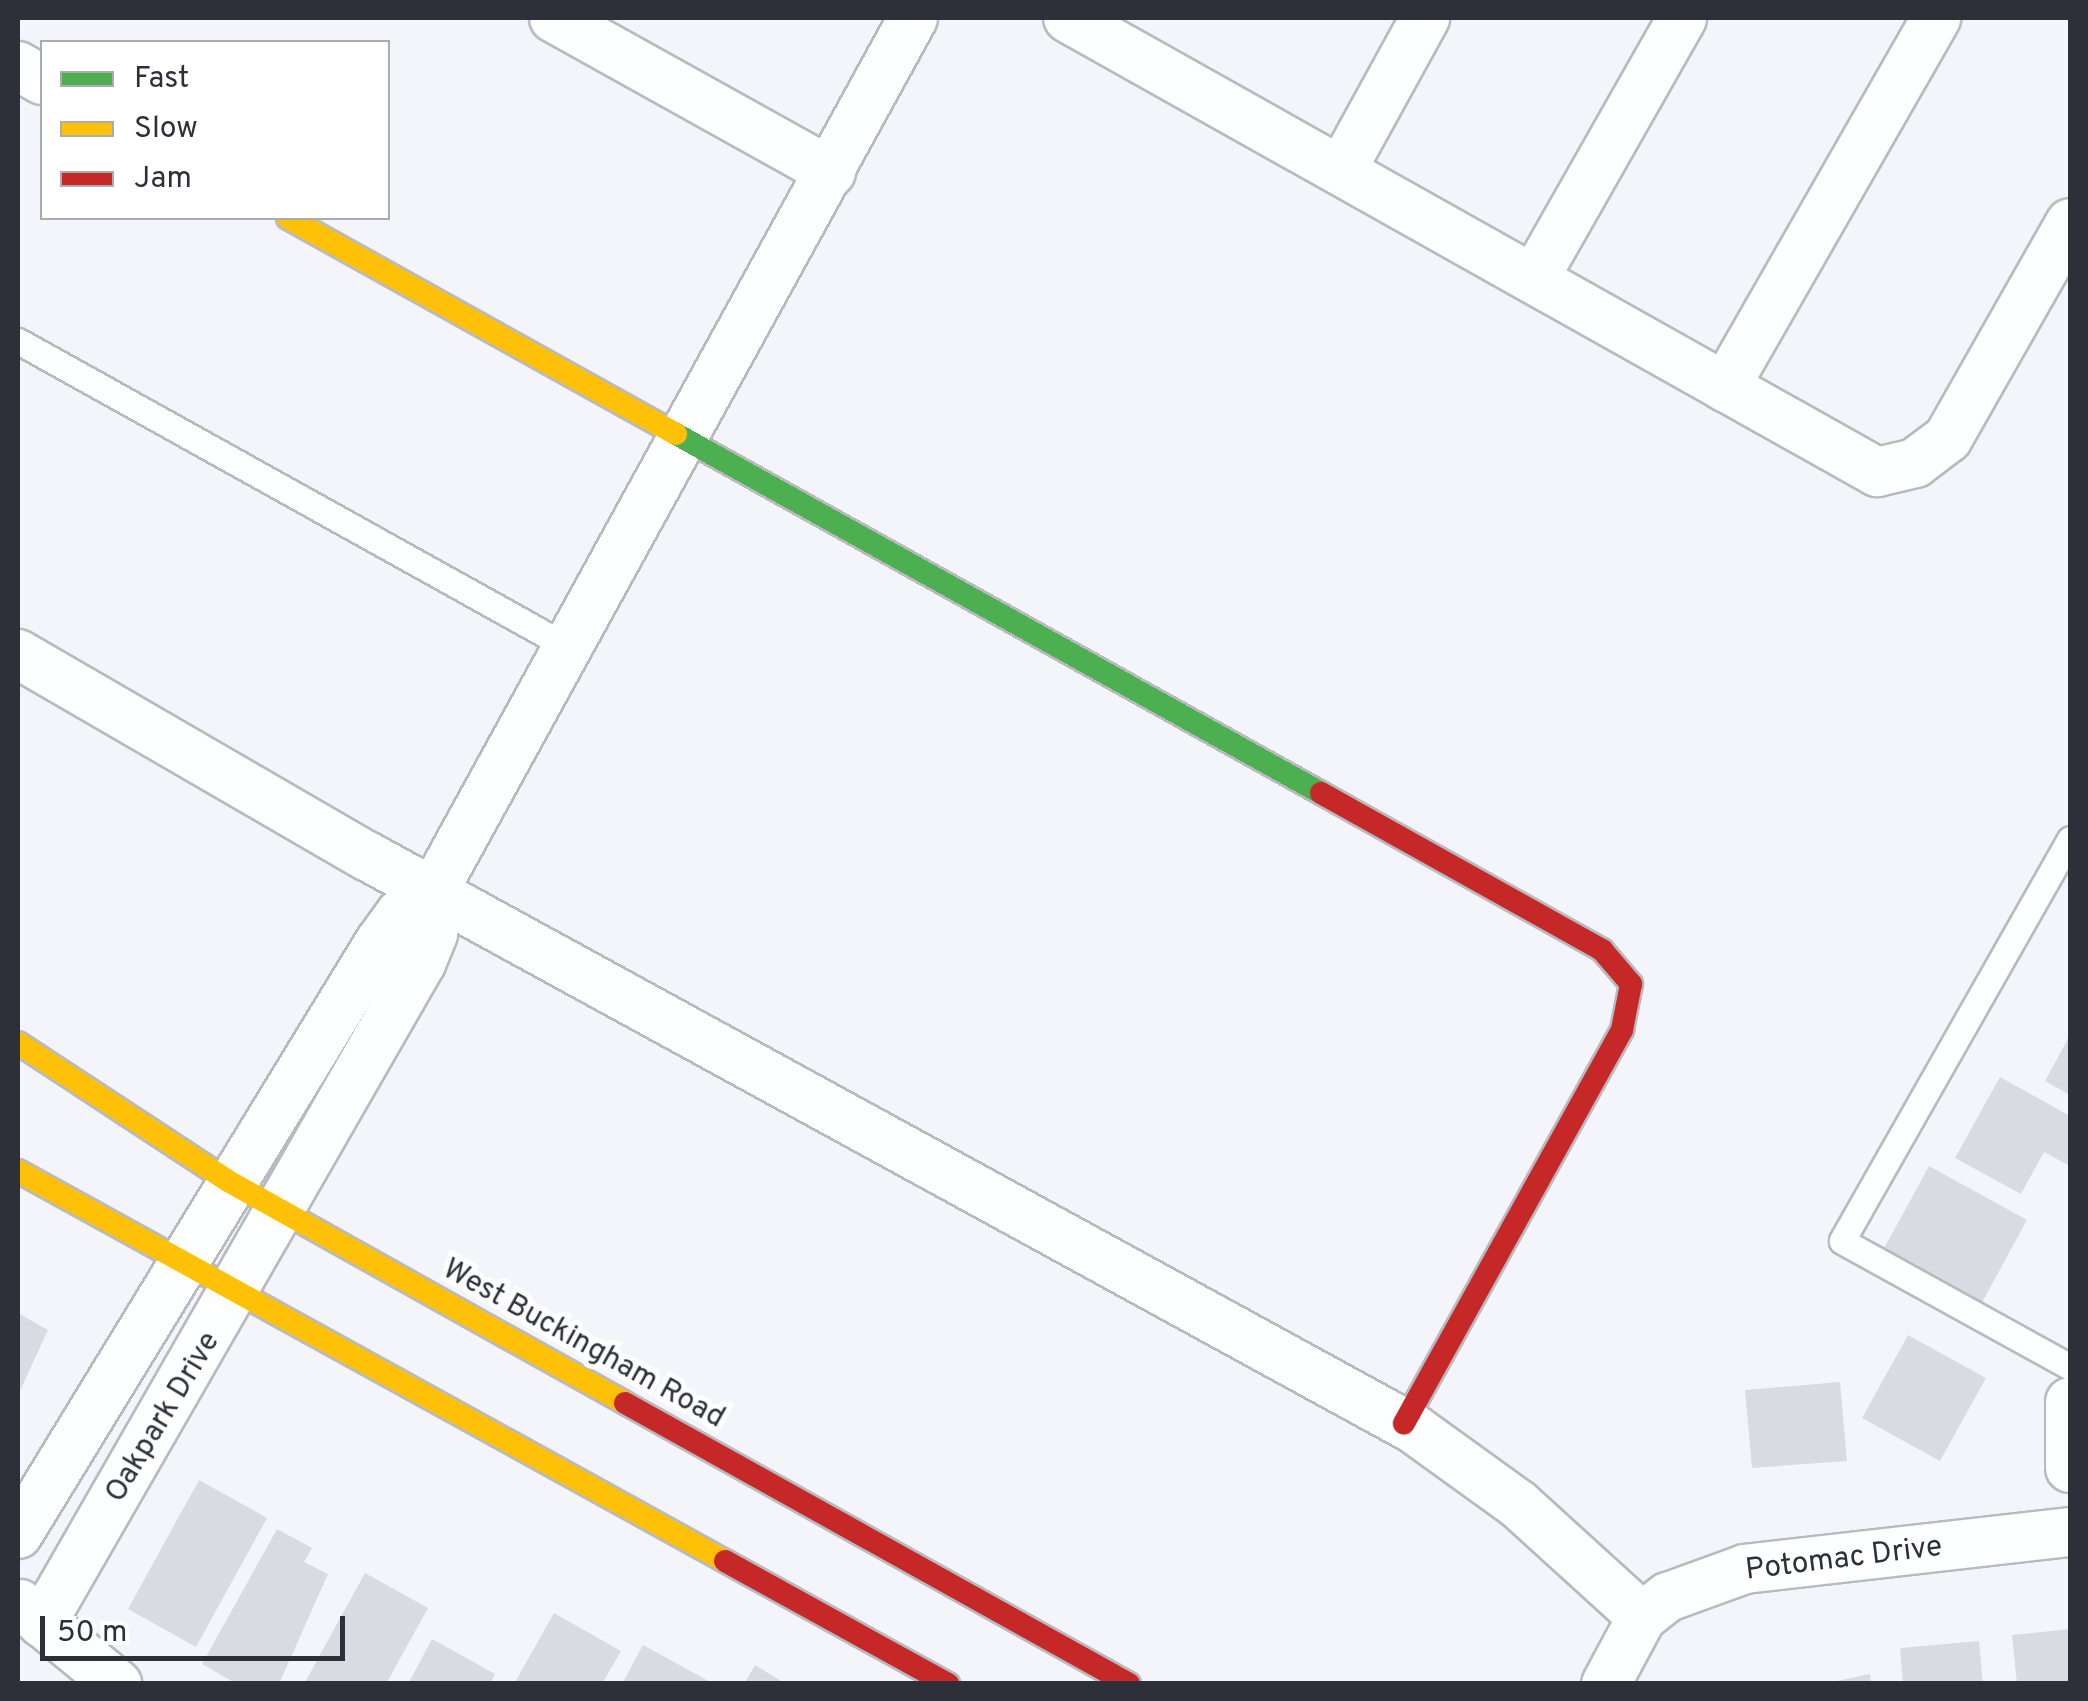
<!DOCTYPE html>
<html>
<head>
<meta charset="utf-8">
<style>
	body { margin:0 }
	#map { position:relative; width:2088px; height:1701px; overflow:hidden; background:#f3f5fa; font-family:Overpass,sans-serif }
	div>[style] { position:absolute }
	.building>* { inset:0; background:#d8dce2 }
	.roads { filter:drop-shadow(2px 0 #b8bac0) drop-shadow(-2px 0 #b8bac0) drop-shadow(0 2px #b8bac0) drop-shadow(0 -2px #b8bac0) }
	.lane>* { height:25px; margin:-12.5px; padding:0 12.5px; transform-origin:12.5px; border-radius:12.5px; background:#fdfefe }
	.street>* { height:48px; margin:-24px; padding:0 24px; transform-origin:24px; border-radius:24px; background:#fdfefe }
	.fast>* { height:22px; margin:-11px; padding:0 11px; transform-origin:11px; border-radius:11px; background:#4caf50 }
	.slow>* { height:22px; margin:-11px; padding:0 11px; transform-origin:11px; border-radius:11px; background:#ffc107 }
	.jam>* { height:22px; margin:-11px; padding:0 11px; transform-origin:11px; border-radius:11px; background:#c62828 }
	span { translate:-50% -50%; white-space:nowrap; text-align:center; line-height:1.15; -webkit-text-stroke:10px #fff; paint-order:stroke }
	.street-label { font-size:30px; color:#2d3039 }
	.frame { position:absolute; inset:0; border:20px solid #2d3039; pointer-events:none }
	.legend { position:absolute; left:40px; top:40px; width:350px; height:180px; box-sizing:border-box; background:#fff; border:2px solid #abacb0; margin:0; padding:12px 18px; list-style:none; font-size:30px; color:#2d3039 }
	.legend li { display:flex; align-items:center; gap:20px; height:50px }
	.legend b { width:50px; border:2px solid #abacb0 }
	.scale { position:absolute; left:40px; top:1616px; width:305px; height:45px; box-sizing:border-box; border:5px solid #2d3039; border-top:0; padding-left:12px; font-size:30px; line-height:35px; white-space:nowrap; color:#2d3039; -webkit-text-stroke:8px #fff; paint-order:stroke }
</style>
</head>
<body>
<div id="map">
	<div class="building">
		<i style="clip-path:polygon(2070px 1035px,2070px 1095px,2045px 1081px)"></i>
		<i style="clip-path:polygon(2000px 1077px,2070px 1116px,2070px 1166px,2044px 1152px,2021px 1194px,1955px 1158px)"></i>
		<i style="clip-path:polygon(1929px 1166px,2027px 1220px,1980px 1306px,1882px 1252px)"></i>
		<i style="clip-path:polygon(18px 1313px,48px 1330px,18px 1395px)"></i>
		<i style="clip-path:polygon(1908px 1335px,1986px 1378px,1940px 1461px,1862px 1418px)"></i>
		<i style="clip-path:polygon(1840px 1382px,1847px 1461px,1752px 1468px,1745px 1390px)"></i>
		<i style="clip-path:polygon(199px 1480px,267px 1518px,196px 1647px,128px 1609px)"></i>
		<i style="clip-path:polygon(277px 1529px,312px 1548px,304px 1562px,328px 1574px,279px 1684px,237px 1684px,202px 1664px)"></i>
		<i style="clip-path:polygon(365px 1573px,428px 1608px,386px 1684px,304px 1684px)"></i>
		<i style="clip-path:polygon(554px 1613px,621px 1651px,602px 1684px,514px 1684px)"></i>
		<i style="clip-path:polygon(2070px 1629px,2070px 1684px,2017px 1684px,2012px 1635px)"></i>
		<i style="clip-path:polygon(432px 1639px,495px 1674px,490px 1684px,408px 1684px)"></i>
		<i style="clip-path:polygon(1979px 1641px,1983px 1684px,1903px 1684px,1900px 1648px)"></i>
		<i style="clip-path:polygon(643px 1645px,714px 1684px,622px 1684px)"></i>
		<i style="clip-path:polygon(755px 1665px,786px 1684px,744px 1684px)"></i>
		<i style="clip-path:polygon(1870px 1674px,1871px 1684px,1832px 1684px,1832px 1682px)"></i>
	</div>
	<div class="roads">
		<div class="lane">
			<i style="left:18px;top:341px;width:629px;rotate:29.09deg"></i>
			<i style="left:2070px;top:839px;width:462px;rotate:119.6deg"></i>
			<i style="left:1842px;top:1241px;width:260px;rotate:28.9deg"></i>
		</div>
		<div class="street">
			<i style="left:554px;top:18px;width:317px;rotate:29.1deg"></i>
			<i style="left:1068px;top:18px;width:928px;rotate:29.3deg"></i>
			<i style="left:1877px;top:472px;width:39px;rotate:-13deg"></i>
			<i style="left:1915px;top:463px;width:41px;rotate:-37.1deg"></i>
			<i style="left:1948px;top:438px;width:247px;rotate:-60.4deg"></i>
			<i style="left:18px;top:66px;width:28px;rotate:30deg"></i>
			<i style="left:1341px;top:171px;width:175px;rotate:-61.2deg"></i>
			<i style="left:1534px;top:279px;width:300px;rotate:-60.4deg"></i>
			<i style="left:1725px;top:387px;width:425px;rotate:-60.2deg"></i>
			<i style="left:18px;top:654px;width:403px;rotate:30.1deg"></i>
			<i style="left:367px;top:856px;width:1194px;rotate:28.69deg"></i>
			<i style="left:1414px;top:1429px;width:128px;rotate:35.8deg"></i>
			<i style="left:1518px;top:1504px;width:168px;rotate:42.3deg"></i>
			<i style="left:433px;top:892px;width:997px;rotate:-61.22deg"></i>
			<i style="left:2070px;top:1402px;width:66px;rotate:90deg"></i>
			<i style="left:18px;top:1534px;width:693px;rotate:-58.58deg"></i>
			<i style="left:379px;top:943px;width:36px;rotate:-54deg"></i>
			<i style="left:400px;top:914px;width:40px;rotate:-34deg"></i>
			<i style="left:433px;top:892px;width:42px;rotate:90deg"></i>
			<i style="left:433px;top:934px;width:31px;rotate:112deg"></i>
			<i style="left:421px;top:963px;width:761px;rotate:119.87deg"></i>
			<i style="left:20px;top:1604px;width:126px;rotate:39.5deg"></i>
			<i style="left:1606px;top:1684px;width:76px;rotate:-61.8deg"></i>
			<i style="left:1642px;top:1617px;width:33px;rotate:-38deg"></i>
			<i style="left:1668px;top:1597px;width:82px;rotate:-20deg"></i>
			<i style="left:1745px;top:1569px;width:327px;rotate:-6.5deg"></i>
		</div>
		<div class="fast">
			<i style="left:676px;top:434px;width:738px;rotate:29.1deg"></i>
		</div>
		<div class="slow">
			<i style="left:288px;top:218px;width:444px;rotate:29.1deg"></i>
			<i style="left:18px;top:1043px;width:251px;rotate:33.3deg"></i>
			<i style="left:228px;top:1181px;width:455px;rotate:29.2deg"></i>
			<i style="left:18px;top:1171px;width:807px;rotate:28.88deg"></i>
		</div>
		<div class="jam">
			<i style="left:1321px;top:793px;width:322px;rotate:29.2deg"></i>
			<i style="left:1602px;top:950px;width:45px;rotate:49.5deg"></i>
			<i style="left:1631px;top:984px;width:47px;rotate:101.1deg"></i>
			<i style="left:1622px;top:1030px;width:450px;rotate:119deg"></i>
			<i style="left:625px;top:1403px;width:577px;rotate:29.14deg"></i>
			<i style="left:725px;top:1561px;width:255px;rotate:28.9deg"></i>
		</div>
	</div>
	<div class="street-label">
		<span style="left:583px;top:1345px;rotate:29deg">West Buckingham Road</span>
		<span style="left:164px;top:1418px;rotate:-59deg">Oakpark Drive</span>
		<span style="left:1844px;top:1560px;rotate:-7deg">Potomac Drive</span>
	</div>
	<div class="frame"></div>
	<ul class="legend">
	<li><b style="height:12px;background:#4caf50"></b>Fast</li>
	<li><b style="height:12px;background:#ffc107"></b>Slow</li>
	<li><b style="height:12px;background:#c62828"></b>Jam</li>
	</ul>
	<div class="scale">50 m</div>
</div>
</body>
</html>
